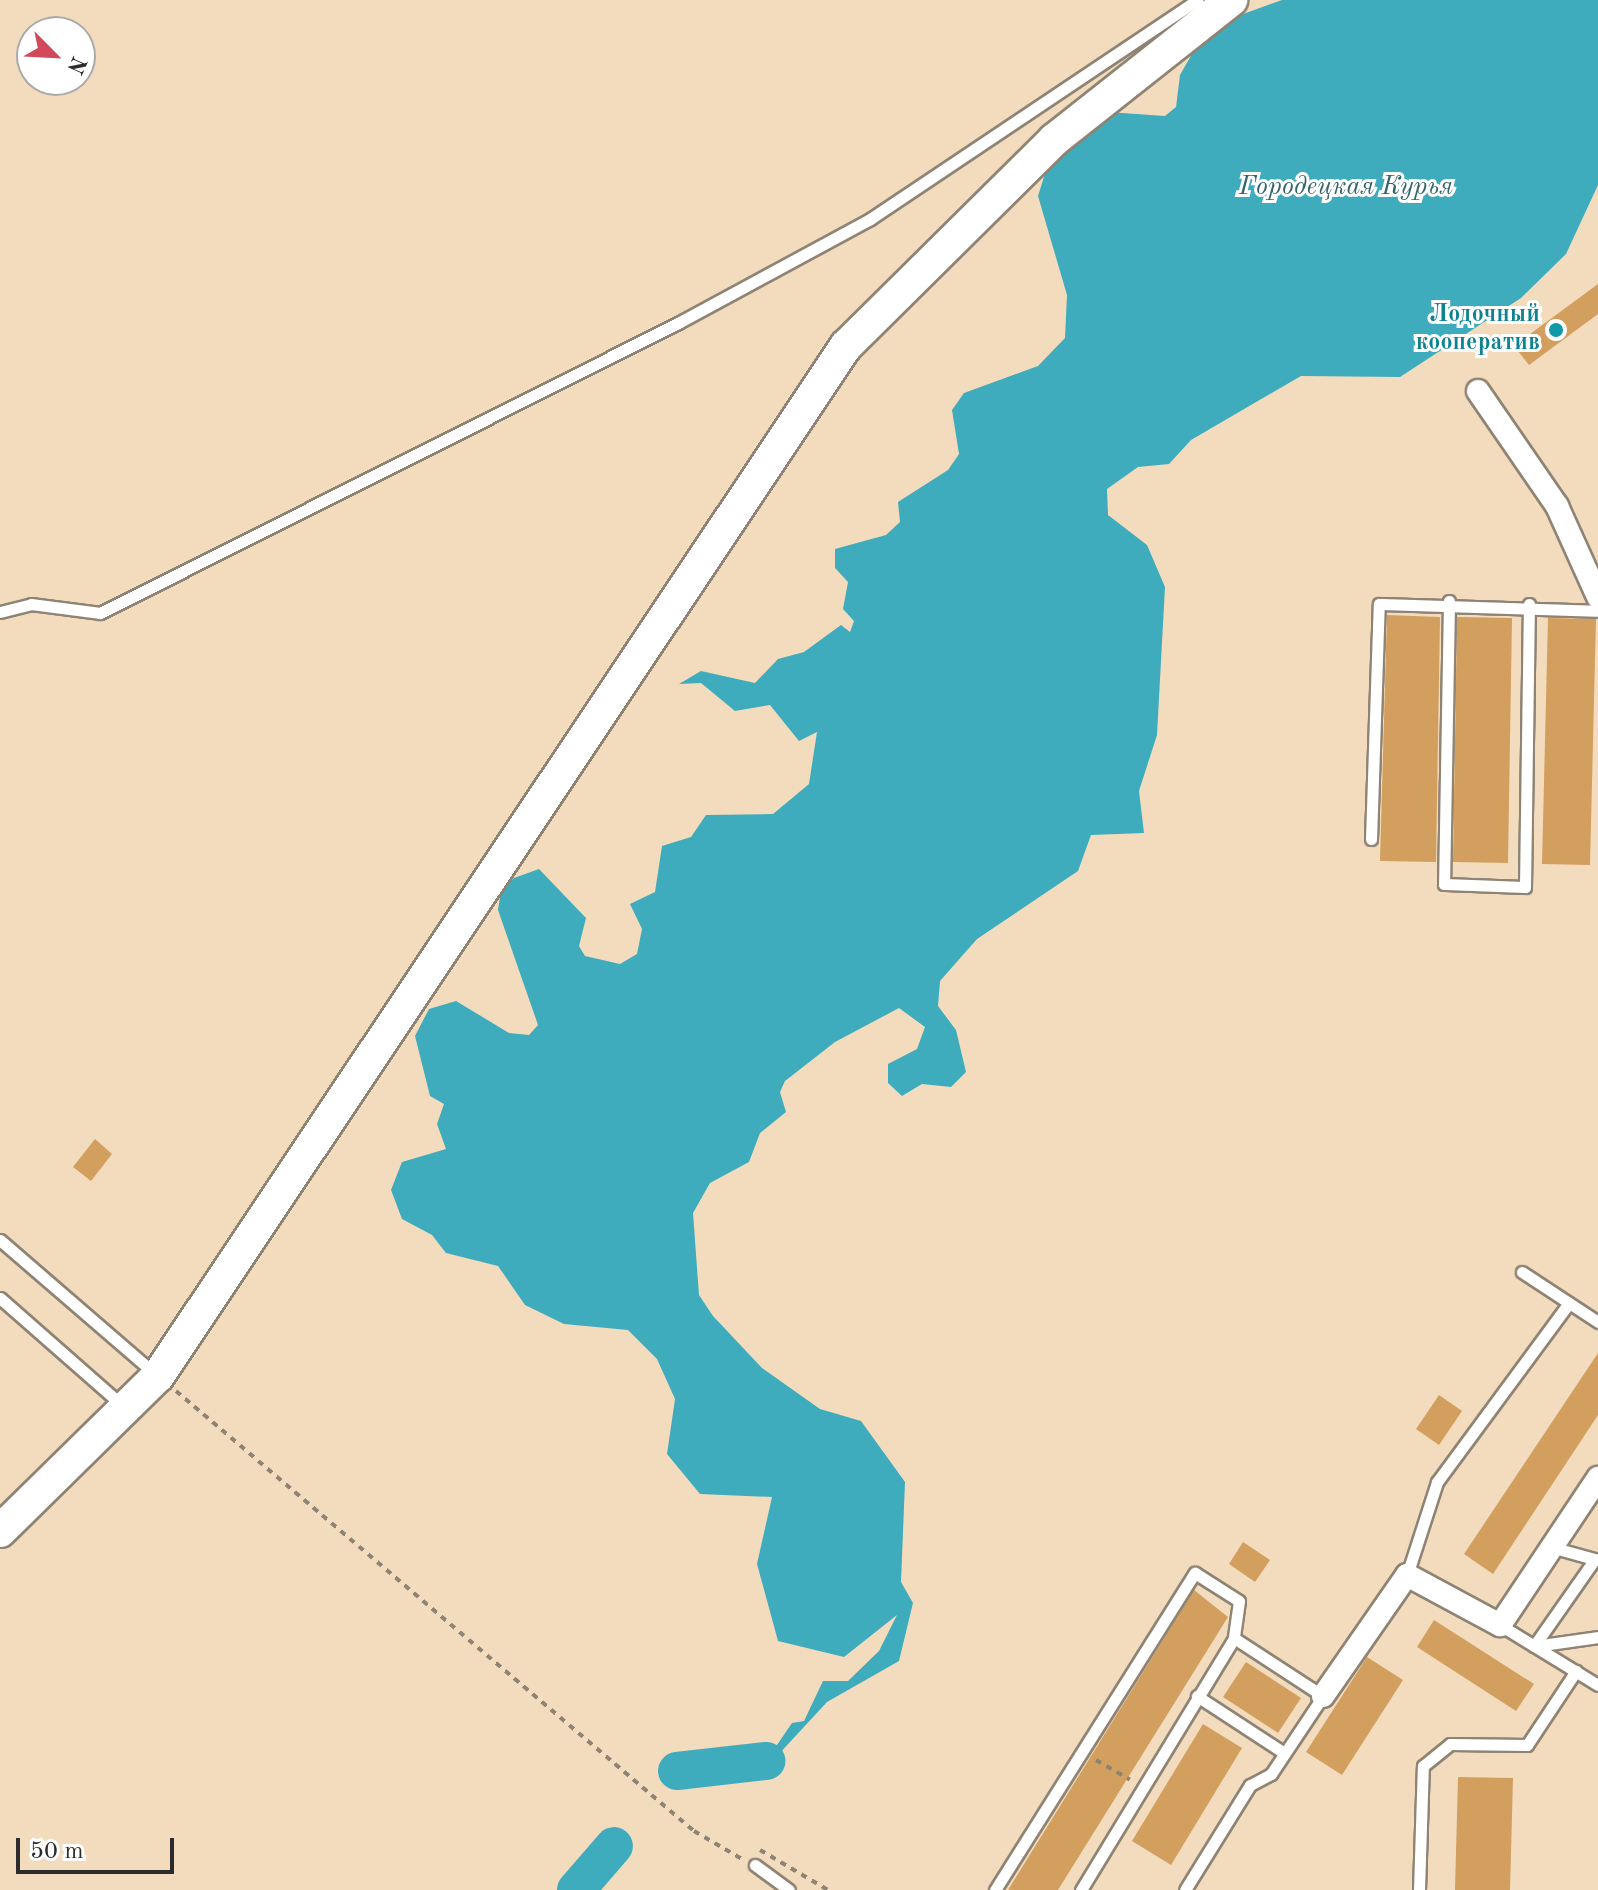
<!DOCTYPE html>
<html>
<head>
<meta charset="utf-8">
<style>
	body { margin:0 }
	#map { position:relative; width:1598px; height:1890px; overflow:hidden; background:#f3dcbe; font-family:"Old Standard TT",serif }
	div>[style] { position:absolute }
	.water>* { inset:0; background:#3eacbc }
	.river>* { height:38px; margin:-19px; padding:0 19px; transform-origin:19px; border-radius:19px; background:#3eacbc }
	.building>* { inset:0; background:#d29f5e }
	.path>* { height:4px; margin-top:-2px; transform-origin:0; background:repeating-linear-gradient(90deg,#8f8474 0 6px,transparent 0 12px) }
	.roads { filter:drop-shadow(2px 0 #8f8474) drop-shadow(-2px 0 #8f8474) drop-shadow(0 2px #8f8474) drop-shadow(0 -2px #8f8474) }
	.service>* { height:11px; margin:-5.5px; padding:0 5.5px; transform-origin:5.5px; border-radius:5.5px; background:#fff }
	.minor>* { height:22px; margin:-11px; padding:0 11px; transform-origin:11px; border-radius:11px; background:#fff }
	.secondary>* { height:32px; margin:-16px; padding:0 16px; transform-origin:16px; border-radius:16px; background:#fff }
	.dots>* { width:22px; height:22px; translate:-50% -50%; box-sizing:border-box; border:4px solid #fff; border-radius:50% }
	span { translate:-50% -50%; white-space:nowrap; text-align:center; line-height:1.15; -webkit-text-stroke:6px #fff; paint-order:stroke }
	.culture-label { font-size:24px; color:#0d838f; font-weight:700 }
	.right { translate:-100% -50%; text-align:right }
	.water-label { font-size:26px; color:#34656c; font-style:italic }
	.north { position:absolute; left:16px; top:16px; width:80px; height:80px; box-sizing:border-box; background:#fff; border:2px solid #aaa; border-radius:50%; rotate:114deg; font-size:22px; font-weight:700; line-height:32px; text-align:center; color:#2b2b2b }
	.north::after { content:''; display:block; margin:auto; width:28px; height:36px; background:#d1495b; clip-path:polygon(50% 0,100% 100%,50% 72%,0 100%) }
	.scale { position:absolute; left:16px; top:1838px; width:158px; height:36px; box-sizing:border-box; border:4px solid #2b2b2b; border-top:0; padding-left:10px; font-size:24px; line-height:28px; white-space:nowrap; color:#2b2b2b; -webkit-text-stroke:6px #fff; paint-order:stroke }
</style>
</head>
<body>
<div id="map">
	<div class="water">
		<i style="clip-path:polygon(1282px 0,1598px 0,1598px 185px,1566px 254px,1521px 298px,1400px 377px,1301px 376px,1191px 440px,1169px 464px,1138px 467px,1107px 489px,1108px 515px,1147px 545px,1165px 587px,1157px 735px,1139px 791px,1144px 833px,1091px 835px,1078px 871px,977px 939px,940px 981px,938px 1006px,956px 1030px,966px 1072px,951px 1087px,922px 1084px,902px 1096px,888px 1083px,888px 1064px,917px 1049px,925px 1027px,899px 1008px,835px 1042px,785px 1081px,780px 1092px,786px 1112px,760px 1133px,749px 1162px,710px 1183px,693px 1213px,699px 1295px,713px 1316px,762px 1368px,820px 1409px,861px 1421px,905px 1482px,901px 1582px,913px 1603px,899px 1661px,827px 1702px,777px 1756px,766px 1761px,792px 1723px,804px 1721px,823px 1681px,848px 1681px,879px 1651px,897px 1615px,844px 1657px,778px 1641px,757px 1564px,772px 1497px,700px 1494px,667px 1454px,675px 1399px,657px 1359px,628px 1330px,564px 1324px,525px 1305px,498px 1266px,446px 1253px,432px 1235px,402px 1219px,391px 1190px,402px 1162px,446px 1149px,437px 1124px,444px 1104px,430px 1096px,415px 1036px,429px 1009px,456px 1001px,509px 1033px,529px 1035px,538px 1025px,498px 910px,501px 890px,514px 878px,539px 869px,586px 918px,579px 946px,585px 956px,620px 964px,637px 954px,642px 929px,630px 904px,655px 892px,662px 846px,691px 837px,706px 815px,773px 814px,809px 784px,817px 732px,799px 741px,770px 705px,735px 711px,701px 683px,679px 684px,701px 671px,755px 683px,778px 659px,804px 652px,841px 625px,850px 632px,854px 621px,843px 609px,848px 582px,835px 568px,835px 549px,886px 535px,900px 522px,898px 502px,948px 470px,959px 454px,952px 410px,964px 393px,1038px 366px,1065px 338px,1067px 295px,1038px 196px,1048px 164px,1108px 112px,1165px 116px,1176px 107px,1180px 75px,1197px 45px,1224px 21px)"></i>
	</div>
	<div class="river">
		<i style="left:677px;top:1771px;width:90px;rotate:-6.4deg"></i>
		<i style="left:576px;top:1890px;width:58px;rotate:-49.2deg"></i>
	</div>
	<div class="building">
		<i style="clip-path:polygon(1598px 284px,1598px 314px,1529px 365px,1514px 346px)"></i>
		<i style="clip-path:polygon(1387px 615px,1440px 617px,1436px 862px,1380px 861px)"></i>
		<i style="clip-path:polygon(1457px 617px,1512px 618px,1508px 863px,1453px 862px)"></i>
		<i style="clip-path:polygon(1548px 618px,1596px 619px,1590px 865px,1542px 864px)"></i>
		<i style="clip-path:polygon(95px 1139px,112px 1154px,91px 1181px,73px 1167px)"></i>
		<i style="clip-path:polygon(1598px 1353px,1598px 1415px,1493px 1574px,1464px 1554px)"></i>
		<i style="clip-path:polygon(1439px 1395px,1462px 1411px,1439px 1445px,1416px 1429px)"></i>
		<i style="clip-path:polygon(1243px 1542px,1270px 1560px,1255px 1582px,1229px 1564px)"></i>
		<i style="clip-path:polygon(1194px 1590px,1228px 1617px,1058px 1890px,1008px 1890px)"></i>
		<i style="clip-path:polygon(1434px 1620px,1534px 1684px,1516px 1711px,1417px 1647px)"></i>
		<i style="clip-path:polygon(1367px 1657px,1403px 1680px,1342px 1775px,1306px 1752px)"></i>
		<i style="clip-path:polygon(1246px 1662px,1301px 1698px,1278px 1733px,1223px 1697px)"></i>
		<i style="clip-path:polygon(1203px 1724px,1242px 1748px,1171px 1865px,1132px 1841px)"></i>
		<i style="clip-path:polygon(1458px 1777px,1513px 1778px,1510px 1890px,1455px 1890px)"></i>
	</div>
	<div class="path">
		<i style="left:176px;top:1391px;width:680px;rotate:40.35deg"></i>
		<i style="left:694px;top:1831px;width:56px;rotate:30.3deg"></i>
		<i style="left:1096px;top:1760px;width:39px;rotate:30deg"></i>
		<i style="left:760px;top:1850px;width:79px;rotate:30.5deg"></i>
	</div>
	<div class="roads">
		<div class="service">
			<i style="left:1449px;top:601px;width:283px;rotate:91deg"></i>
			<i style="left:1444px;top:884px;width:81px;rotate:2.1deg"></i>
			<i style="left:1525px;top:887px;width:283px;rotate:-89.2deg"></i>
			<i style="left:0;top:612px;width:32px;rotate:-14deg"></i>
			<i style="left:31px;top:604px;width:70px;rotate:7.4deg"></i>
			<i style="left:100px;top:613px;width:647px;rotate:-26.64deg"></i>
			<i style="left:678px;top:323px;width:218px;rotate:-28.4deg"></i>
			<i style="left:870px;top:219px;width:394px;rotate:-33.8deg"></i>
			<i style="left:1371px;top:839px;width:235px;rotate:-88.1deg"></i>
			<i style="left:1379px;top:604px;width:219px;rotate:1.8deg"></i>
			<i style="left:0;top:1240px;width:203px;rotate:40.8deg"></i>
			<i style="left:1522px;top:1272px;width:91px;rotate:33.3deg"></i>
			<i style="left:0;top:1298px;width:162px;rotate:41.3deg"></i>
			<i style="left:1551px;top:1547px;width:49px;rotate:15.5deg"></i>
			<i style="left:1407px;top:1575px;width:98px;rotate:-72.1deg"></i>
			<i style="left:1437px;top:1482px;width:222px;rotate:-53.6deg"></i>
			<i style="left:1500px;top:1625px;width:115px;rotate:31.5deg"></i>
			<i style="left:1534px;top:1646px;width:106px;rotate:-55deg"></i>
			<i style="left:1535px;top:1646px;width:64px;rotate:-8.1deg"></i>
			<i style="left:1197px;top:1696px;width:104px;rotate:33.2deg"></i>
			<i style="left:755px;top:1865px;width:42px;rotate:36.3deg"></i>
			<i style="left:995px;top:1890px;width:375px;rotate:-57.8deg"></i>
			<i style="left:1195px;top:1573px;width:52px;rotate:32.5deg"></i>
			<i style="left:1239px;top:1601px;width:37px;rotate:98deg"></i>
			<i style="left:1234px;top:1638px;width:106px;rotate:33.1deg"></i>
			<i style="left:1323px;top:1696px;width:94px;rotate:123.7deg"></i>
			<i style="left:1271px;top:1774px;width:24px;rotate:152deg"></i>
			<i style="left:1250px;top:1785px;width:123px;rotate:121.8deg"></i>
			<i style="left:1081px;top:1890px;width:295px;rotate:-58.7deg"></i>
			<i style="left:1419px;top:1890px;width:124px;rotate:-88.2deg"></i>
			<i style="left:1423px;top:1766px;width:35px;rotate:-39deg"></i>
			<i style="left:1450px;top:1744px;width:77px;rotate:0.7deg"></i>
			<i style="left:1527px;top:1745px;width:89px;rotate:-56.5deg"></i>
		</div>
		<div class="minor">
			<i style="left:1478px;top:391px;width:140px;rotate:55.5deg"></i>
			<i style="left:1557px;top:506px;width:100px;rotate:65.7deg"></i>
			<i style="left:1323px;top:1696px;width:147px;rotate:-55.2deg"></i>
			<i style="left:1407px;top:1575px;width:106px;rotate:28.3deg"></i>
			<i style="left:1500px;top:1625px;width:177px;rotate:-56.3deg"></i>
		</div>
		<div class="secondary">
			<i style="left:0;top:1531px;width:221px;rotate:-44.5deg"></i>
			<i style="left:158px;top:1376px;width:1239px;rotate:-56.26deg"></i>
			<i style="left:846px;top:346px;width:293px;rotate:-44.7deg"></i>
			<i style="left:1054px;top:140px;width:226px;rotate:-38.3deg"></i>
		</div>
	</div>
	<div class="dots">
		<i style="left:1556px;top:330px;background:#0f9aa8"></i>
	</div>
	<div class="culture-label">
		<span class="right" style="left:1540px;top:330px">Лодочный<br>кооператив</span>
	</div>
	<div class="water-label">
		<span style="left:1346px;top:188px">Городецкая Курья</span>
	</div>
	<div class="north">N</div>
	<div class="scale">50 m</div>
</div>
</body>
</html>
